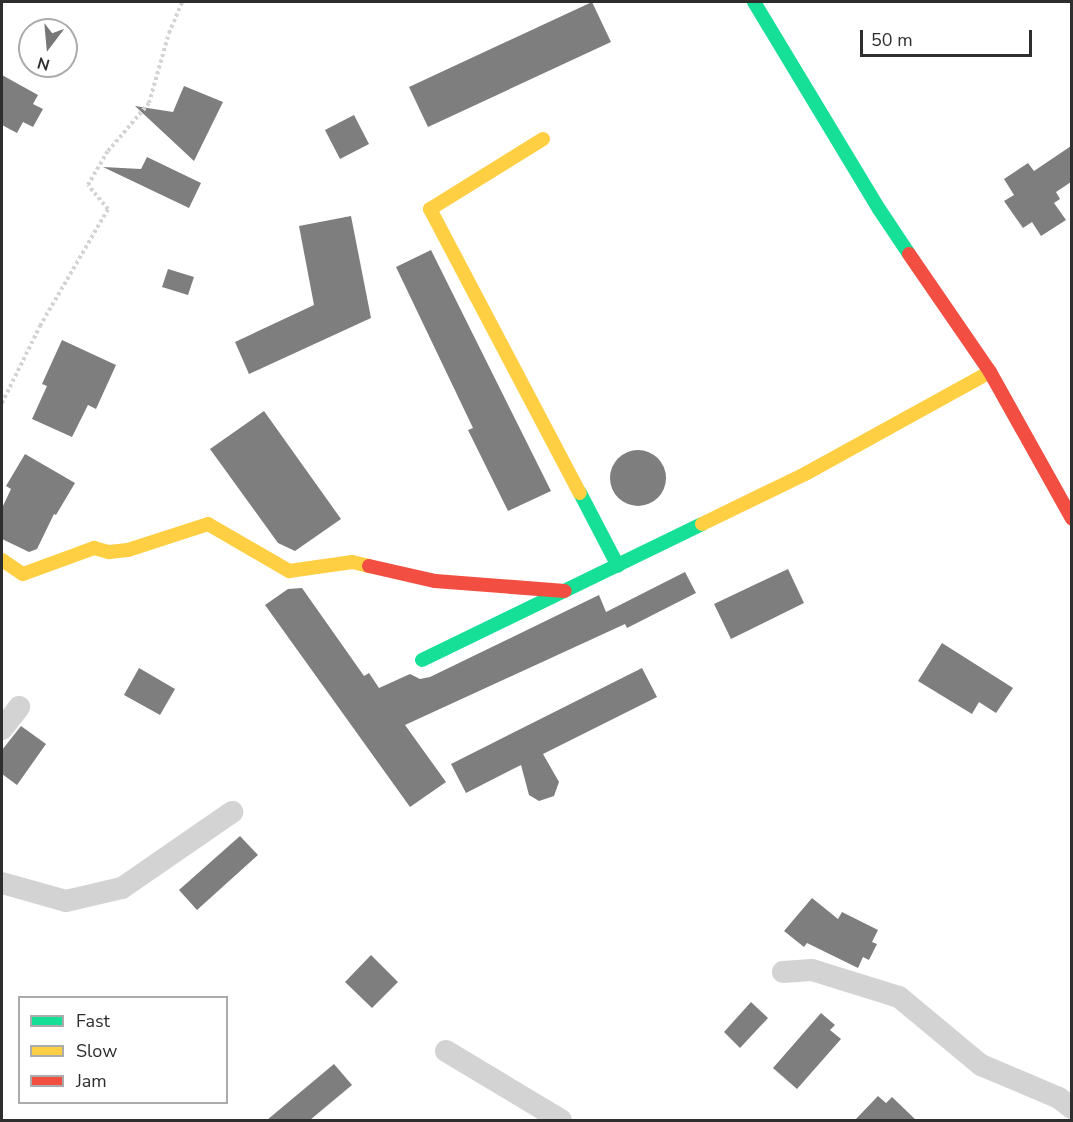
<!DOCTYPE html>
<html>
<head>
<meta charset="utf-8">
<style>
	body { margin:0 }
	#map { position:relative; width:1073px; height:1122px; overflow:hidden; background:#fff; font-family:"Nunito Sans",sans-serif }
	div>[style] { position:absolute }
	.building>* { inset:0; background:#7e7e7e }
	.round { border-radius:50% }
	.path>* { height:4px; margin-top:-2px; transform-origin:0; background:repeating-linear-gradient(90deg,#d3d3d3 0 3px,transparent 0 6px) }
	.street>* { height:22px; margin:-11px; padding:0 11px; transform-origin:11px; border-radius:11px; background:#d3d3d3 }
	.fast>* { height:14px; margin:-7px; padding:0 7px; transform-origin:7px; border-radius:7px; background:#16e098 }
	.slow>* { height:14px; margin:-7px; padding:0 7px; transform-origin:7px; border-radius:7px; background:#ffcf43 }
	.jam>* { height:14px; margin:-7px; padding:0 7px; transform-origin:7px; border-radius:7px; background:#f24e42 }
	span { translate:-50% -50%; white-space:nowrap; text-align:center; line-height:1.15; -webkit-text-stroke:6px #fff; paint-order:stroke }
	.frame { position:absolute; inset:0; border:3px solid #2e2e2e; pointer-events:none }
	.legend { position:absolute; left:18px; top:996px; width:210px; height:108px; box-sizing:border-box; background:#fff; border:2px solid #ababab; margin:0; padding:8px 10px; list-style:none; font-size:18px; color:#2e2e2e }
	.legend li { display:flex; align-items:center; gap:12px; height:30px }
	.legend b { width:30px; border:2px solid #ababab }
	.north { position:absolute; left:18px; top:18px; width:60px; height:60px; box-sizing:border-box; background:#fff; border:2px solid #ababab; border-radius:50%; rotate:196deg; font-size:16px; font-weight:700; line-height:24px; text-align:center; color:#2e2e2e }
	.north::after { content:''; display:block; margin:auto; width:21px; height:27px; background:#777; clip-path:polygon(50% 0,100% 100%,50% 72%,0 100%) }
	.scale { position:absolute; left:860px; top:30px; width:172px; height:27px; box-sizing:border-box; border:3px solid #2e2e2e; border-top:0; padding-left:8px; font-size:18px; line-height:21px; white-space:nowrap; color:#2e2e2e; -webkit-text-stroke:4px #fff; paint-order:stroke }
</style>
</head>
<body>
<div id="map">
	<div class="building">
		<i style="clip-path:polygon(592px 2px,611px 42px,428px 127px,409px 87px)"></i>
		<i style="clip-path:polygon(2px 75px,38px 95px,33px 104px,43px 109px,33px 127px,23px 122px,17px 133px,2px 125px)"></i>
		<i style="clip-path:polygon(184px 86px,223px 102px,194px 161px,135px 106px,173px 112px)"></i>
		<i style="clip-path:polygon(354px 115px,369px 144px,340px 159px,325px 130px)"></i>
		<i style="clip-path:polygon(1071px 146px,1071px 182px,1056px 192px,1060px 199px,1054px 203px,1066px 220px,1041px 236px,1032px 222px,1023px 228px,1004px 201px,1014px 195px,1004px 179px,1028px 163px,1034px 171px)"></i>
		<i style="clip-path:polygon(147px 157px,201px 183px,189px 208px,103px 167px,141px 169px)"></i>
		<i style="clip-path:polygon(351px 216px,371px 318px,249px 374px,235px 342px,314px 305px,299px 226px)"></i>
		<i style="clip-path:polygon(431px 250px,551px 491px,508px 511px,468px 430px,473px 428px,396px 267px)"></i>
		<i style="clip-path:polygon(168px 269px,194px 277px,188px 295px,162px 287px)"></i>
		<i style="clip-path:polygon(62px 340px,116px 365px,96px 409px,88px 405px,72px 437px,32px 419px,47px 386px,42px 384px)"></i>
		<i style="clip-path:polygon(264px 411px,341px 519px,295px 551px,278px 543px,210px 449px)"></i>
		<i class="round" style="left:610px;top:450px;width:56px;height:56px"></i>
		<i style="clip-path:polygon(25px 454px,75px 483px,56px 515px,54px 514px,37px 549px,29px 552px,2px 539px,2px 508px,11px 489px,6px 486px)"></i>
		<i style="clip-path:polygon(788px 569px,804px 603px,731px 639px,714px 604px)"></i>
		<i style="clip-path:polygon(685px 572px,696px 593px,627px 628px,625px 624px,405px 725px,446px 782px,410px 807px,265px 605px,288px 589px,302px 588px,364px 676px,369px 673px,379px 688px,410px 674px,420px 679px,430px 677px,599px 595px,606px 612px)"></i>
		<i style="clip-path:polygon(942px 643px,1013px 688px,996px 713px,979px 702px,972px 714px,918px 681px)"></i>
		<i style="clip-path:polygon(139px 668px,175px 689px,160px 715px,124px 695px)"></i>
		<i style="clip-path:polygon(642px 668px,657px 697px,543px 754px,559px 782px,554px 796px,539px 801px,529px 795px,521px 765px,466px 793px,451px 764px)"></i>
		<i style="clip-path:polygon(21px 726px,46px 744px,17px 785px,2px 774px,2px 750px)"></i>
		<i style="clip-path:polygon(240px 836px,258px 855px,197px 910px,179px 890px)"></i>
		<i style="clip-path:polygon(812px 898px,838px 919px,842px 912px,878px 930px,872px 942px,877px 944px,869px 960px,863px 957px,858px 968px,807px 943px,804px 947px,784px 931px)"></i>
		<i style="clip-path:polygon(371px 955px,398px 982px,372px 1008px,345px 982px)"></i>
		<i style="clip-path:polygon(751px 1002px,768px 1018px,740px 1048px,724px 1032px)"></i>
		<i style="clip-path:polygon(821px 1013px,835px 1025px,830px 1030px,841px 1039px,797px 1089px,773px 1068px)"></i>
		<i style="clip-path:polygon(334px 1064px,352px 1085px,310px 1120px,267px 1120px)"></i>
		<i style="clip-path:polygon(878px 1096px,886px 1103px,892px 1097px,916px 1120px,855px 1120px)"></i>
	</div>
	<div class="path">
		<i style="left:2px;top:403px;width:86px;rotate:-63.7deg"></i>
		<i style="left:40px;top:326px;width:135px;rotate:-59.8deg"></i>
		<i style="left:108px;top:209px;width:31px;rotate:-130deg"></i>
		<i style="left:88px;top:185px;width:39px;rotate:-60deg"></i>
		<i style="left:108px;top:151px;width:63px;rotate:-49.5deg"></i>
		<i style="left:149px;top:103px;width:73px;rotate:-74.1deg"></i>
		<i style="left:169px;top:33px;width:34px;rotate:-67deg"></i>
	</div>
	<div class="street">
		<i style="left:2px;top:729px;width:28px;rotate:-52deg"></i>
		<i style="left:2px;top:883px;width:66px;rotate:15.7deg"></i>
		<i style="left:66px;top:901px;width:57px;rotate:-13.1deg"></i>
		<i style="left:122px;top:888px;width:134px;rotate:-34.6deg"></i>
		<i style="left:783px;top:972px;width:29px;rotate:-4deg"></i>
		<i style="left:812px;top:970px;width:91px;rotate:17.2deg"></i>
		<i style="left:899px;top:997px;width:107px;rotate:39.7deg"></i>
		<i style="left:981px;top:1065px;width:85px;rotate:22.9deg"></i>
		<i style="left:1059px;top:1098px;width:16px;rotate:38deg"></i>
		<i style="left:446px;top:1051px;width:134px;rotate:31deg"></i>
	</div>
	<div class="fast">
		<i style="left:754px;top:2px;width:242px;rotate:58.9deg"></i>
		<i style="left:879px;top:209px;width:54px;rotate:56.3deg"></i>
		<i style="left:580px;top:493px;width:82px;rotate:62.5deg"></i>
		<i style="left:422px;top:660px;width:311px;rotate:-25.9deg"></i>
	</div>
	<div class="slow">
		<i style="left:543px;top:139px;width:133px;rotate:148.2deg"></i>
		<i style="left:430px;top:209px;width:321px;rotate:62.2deg"></i>
		<i style="left:702px;top:524px;width:114px;rotate:-25.9deg"></i>
		<i style="left:805px;top:474px;width:211px;rotate:-28.9deg"></i>
		<i style="left:2px;top:560px;width:25px;rotate:34deg"></i>
		<i style="left:23px;top:574px;width:76px;rotate:-20.1deg"></i>
		<i style="left:94px;top:548px;width:16px;rotate:15deg"></i>
		<i style="left:109px;top:552px;width:19px;rotate:-6deg"></i>
		<i style="left:128px;top:550px;width:84px;rotate:-18deg"></i>
		<i style="left:208px;top:524px;width:94px;rotate:30.1deg"></i>
		<i style="left:289px;top:571px;width:64px;rotate:-8.1deg"></i>
		<i style="left:352px;top:562px;width:17px;rotate:13deg"></i>
	</div>
	<div class="jam">
		<i style="left:909px;top:254px;width:143px;rotate:55.5deg"></i>
		<i style="left:990px;top:372px;width:168px;rotate:60.8deg"></i>
		<i style="left:369px;top:566px;width:68px;rotate:12.8deg"></i>
		<i style="left:435px;top:581px;width:130px;rotate:4.4deg"></i>
	</div>
	<div class="frame"></div>
	<ul class="legend">
	<li><b style="height:8px;background:#16e098"></b>Fast</li>
	<li><b style="height:8px;background:#ffcf43"></b>Slow</li>
	<li><b style="height:8px;background:#f24e42"></b>Jam</li>
	</ul>
	<div class="north">N</div>
	<div class="scale">50 m</div>
</div>
</body>
</html>
